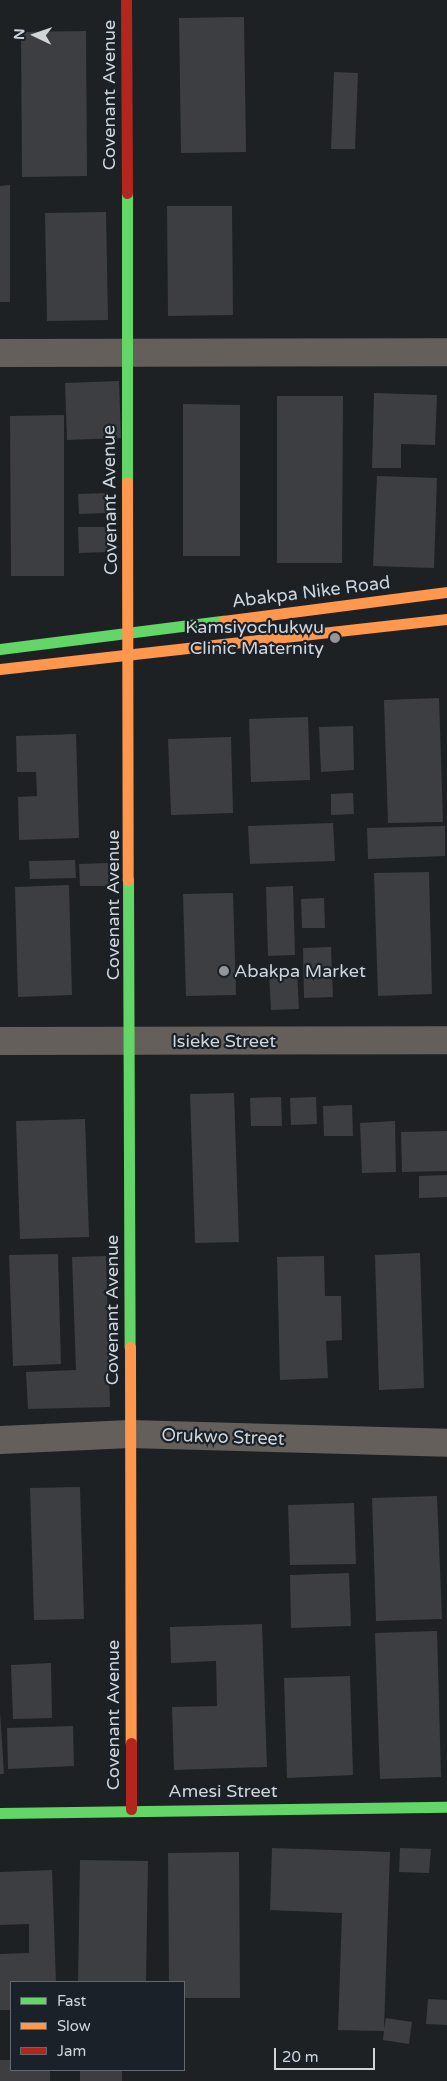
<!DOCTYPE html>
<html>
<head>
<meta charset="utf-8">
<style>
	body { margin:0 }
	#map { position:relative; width:447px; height:2081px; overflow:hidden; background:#1e2124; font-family:"Varela Round",sans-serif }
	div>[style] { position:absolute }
	.building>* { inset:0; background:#3c3e41 }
	.street>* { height:28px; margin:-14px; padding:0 14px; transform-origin:14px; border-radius:14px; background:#645f5b }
	.fast>* { height:11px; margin:-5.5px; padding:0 5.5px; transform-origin:5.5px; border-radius:5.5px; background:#63d668 }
	.slow>* { height:11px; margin:-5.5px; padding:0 5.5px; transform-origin:5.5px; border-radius:5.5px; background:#ff974d }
	.jam>* { height:11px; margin:-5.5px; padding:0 5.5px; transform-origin:5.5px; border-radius:5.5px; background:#b3261e }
	.dots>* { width:14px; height:14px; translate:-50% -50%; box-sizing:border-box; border:2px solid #1a2128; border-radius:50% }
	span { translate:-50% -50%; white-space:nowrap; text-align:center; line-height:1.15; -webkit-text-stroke:4.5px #1a2128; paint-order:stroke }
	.street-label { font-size:18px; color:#d0d5da }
	.poi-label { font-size:18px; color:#d0d5da }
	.right { translate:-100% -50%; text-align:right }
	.left { translate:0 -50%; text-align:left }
	.legend { position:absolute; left:10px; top:1981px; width:175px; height:90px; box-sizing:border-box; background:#1a2128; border:1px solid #63696f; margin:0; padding:6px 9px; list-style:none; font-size:15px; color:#d0d5da }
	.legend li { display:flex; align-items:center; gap:10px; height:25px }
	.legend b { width:25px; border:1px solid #63696f }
	.north { position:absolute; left:10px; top:10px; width:50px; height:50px; -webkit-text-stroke:4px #1a2128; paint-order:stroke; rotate:273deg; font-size:14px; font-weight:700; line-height:20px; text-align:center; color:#d0d5da }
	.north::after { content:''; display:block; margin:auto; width:18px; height:22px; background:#d0d5da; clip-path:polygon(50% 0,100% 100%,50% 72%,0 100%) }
	.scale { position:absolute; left:274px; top:2048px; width:101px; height:22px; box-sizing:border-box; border:2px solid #d0d5da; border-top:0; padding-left:6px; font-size:15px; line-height:18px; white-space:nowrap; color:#d0d5da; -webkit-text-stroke:4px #1a2128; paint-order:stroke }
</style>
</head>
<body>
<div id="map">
	<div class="building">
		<i style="clip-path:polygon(244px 17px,246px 152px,181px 153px,179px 18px)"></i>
		<i style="clip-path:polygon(86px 31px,87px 176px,22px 177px,21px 32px)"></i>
		<i style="clip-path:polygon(334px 72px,358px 73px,355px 149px,331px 149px)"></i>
		<i style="clip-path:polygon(10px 185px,10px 302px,0 302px,0 186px)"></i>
		<i style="clip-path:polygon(167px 206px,232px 206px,233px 315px,168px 316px)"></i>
		<i style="clip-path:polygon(106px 212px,108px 320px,47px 321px,45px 213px)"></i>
		<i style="clip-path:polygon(119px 381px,121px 438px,67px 440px,65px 383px)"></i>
		<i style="clip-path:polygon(374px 393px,437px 395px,435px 445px,401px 444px,401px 468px,372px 468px)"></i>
		<i style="clip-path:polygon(277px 396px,343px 396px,342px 563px,277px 563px)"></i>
		<i style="clip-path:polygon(183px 404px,240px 405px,240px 556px,183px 556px)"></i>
		<i style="clip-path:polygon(64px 415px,64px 576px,11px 576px,10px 416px)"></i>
		<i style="clip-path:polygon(377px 476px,437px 478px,434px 568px,373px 566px)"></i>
		<i style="clip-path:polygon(107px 493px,108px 513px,79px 514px,78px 494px)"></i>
		<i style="clip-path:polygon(78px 527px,107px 527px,107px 552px,79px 553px)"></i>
		<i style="clip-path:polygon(439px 698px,443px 822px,388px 823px,384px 700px)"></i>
		<i style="clip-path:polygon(308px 717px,310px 780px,251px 782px,249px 719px)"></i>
		<i style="clip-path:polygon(353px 726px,354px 770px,321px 772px,319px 727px)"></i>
		<i style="clip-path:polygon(76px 734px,79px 838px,19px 840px,18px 797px,37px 796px,36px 772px,17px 772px,16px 736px)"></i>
		<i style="clip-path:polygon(231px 737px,233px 813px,171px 815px,168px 739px)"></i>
		<i style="clip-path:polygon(353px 793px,354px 814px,331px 815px,331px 794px)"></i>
		<i style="clip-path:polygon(333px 823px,335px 861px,250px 864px,248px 826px)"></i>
		<i style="clip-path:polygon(445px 826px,445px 856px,368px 859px,367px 828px)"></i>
		<i style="clip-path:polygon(75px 860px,76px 878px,30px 879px,29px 861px)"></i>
		<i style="clip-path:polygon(108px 863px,109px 886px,80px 886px,79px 864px)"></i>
		<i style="clip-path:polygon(429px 872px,432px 994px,378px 996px,374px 873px)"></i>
		<i style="clip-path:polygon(69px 885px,72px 995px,18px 997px,15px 887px)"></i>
		<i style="clip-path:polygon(293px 886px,295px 955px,268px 956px,266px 887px)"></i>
		<i style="clip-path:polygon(233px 893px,236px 995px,186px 996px,183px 894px)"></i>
		<i style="clip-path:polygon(324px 898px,325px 928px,302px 928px,301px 899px)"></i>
		<i style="clip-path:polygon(331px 947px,333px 997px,304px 998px,303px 948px)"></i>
		<i style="clip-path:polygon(297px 971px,299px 1009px,271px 1010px,269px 972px)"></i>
		<i style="clip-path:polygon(234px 1093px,239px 1242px,195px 1243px,190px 1094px)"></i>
		<i style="clip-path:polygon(281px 1097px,282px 1126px,251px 1126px,250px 1098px)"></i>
		<i style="clip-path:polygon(316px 1097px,317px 1124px,291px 1125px,290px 1098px)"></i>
		<i style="clip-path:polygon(352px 1105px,353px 1136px,324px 1136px,323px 1106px)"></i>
		<i style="clip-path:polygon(85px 1119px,89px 1237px,20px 1239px,16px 1121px)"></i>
		<i style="clip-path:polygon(395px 1121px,396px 1172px,362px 1173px,360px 1123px)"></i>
		<i style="clip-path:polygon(447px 1131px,447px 1171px,402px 1172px,401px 1132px)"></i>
		<i style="clip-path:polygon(447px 1175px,447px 1197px,419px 1198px,419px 1176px)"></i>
		<i style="clip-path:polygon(420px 1253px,424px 1388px,379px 1390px,375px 1255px)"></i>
		<i style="clip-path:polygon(58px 1254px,61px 1364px,13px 1366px,9px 1255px)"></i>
		<i style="clip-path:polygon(106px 1256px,110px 1407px,28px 1409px,26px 1372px,76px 1370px,72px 1257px)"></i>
		<i style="clip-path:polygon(324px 1256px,325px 1296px,341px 1296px,342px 1340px,326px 1341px,328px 1378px,280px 1380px,277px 1257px)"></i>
		<i style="clip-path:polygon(80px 1487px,84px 1619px,34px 1620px,30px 1488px)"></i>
		<i style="clip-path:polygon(437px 1496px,442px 1619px,376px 1621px,372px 1498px)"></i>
		<i style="clip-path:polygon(354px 1503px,356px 1564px,290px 1565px,288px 1505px)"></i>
		<i style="clip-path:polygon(349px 1573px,351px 1626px,291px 1628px,290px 1575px)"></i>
		<i style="clip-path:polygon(262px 1624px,267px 1767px,174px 1770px,172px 1707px,217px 1706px,216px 1661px,171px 1663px,170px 1627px)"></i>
		<i style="clip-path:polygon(437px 1631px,441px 1777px,380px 1779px,375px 1633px)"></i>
		<i style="clip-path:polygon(51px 1663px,52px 1718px,13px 1719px,11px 1665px)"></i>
		<i style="clip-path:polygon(350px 1676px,353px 1775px,287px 1778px,284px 1678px)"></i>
		<i style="clip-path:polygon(0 1711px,4px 1774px,0 1774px)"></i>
		<i style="clip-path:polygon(73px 1726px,74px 1766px,8px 1769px,7px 1728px)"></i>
		<i style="clip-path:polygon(272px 1848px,390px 1852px,384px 2029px,386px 2018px,412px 2022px,409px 2044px,383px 2040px,384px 2031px,338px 2030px,342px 1913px,270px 1910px)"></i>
		<i style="clip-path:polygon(400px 1848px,431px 1849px,429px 1873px,399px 1872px)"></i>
		<i style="clip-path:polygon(239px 1852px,240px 1998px,184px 1998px,184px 1982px,169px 1982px,168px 1853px)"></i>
		<i style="clip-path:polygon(80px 1860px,148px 1861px,146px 1982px,78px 1982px)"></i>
		<i style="clip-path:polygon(52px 1870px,56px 1982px,11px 1982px,11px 2010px,0 2010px,0 1954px,29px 1953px,29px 1924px,0 1925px,0 1872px)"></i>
		<i style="clip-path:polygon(428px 1999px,447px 2000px,447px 2025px,426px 2024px)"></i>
		<i style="clip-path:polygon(0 2060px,11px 2060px,11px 2070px,50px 2070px,50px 2081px,0 2081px)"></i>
		<i style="clip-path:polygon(80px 2070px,122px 2070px,122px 2081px,80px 2081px)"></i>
	</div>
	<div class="street">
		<i style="left:0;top:353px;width:447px;rotate:-0.1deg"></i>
		<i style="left:0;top:1041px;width:447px;rotate:-0.1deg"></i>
		<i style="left:0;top:1440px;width:130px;rotate:-2.6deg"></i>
		<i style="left:130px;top:1434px;width:317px;rotate:1.6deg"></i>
	</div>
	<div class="fast">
		<i style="left:127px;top:193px;width:289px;rotate:90deg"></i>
		<i style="left:0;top:649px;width:225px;rotate:-7.2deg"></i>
		<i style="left:128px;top:880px;width:467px;rotate:89.8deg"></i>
		<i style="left:0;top:1813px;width:447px;rotate:-0.8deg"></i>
	</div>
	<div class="slow">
		<i style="left:127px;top:482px;width:398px;rotate:89.9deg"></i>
		<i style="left:223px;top:621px;width:226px;rotate:-7.4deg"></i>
		<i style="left:0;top:669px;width:450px;rotate:-6.4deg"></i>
		<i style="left:130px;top:1347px;width:396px;rotate:89.9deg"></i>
	</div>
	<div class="jam">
		<i style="left:126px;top:0;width:193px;rotate:89.7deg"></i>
		<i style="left:131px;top:1743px;width:66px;rotate:90deg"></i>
	</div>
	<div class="dots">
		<i style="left:335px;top:638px;background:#92969a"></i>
		<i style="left:224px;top:971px;background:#92969a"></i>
	</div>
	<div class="street-label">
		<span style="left:109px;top:95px;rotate:-90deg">Covenant Avenue</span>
		<span style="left:110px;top:500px;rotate:-91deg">Covenant Avenue</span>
		<span style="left:311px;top:592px;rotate:-7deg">Abakpa Nike Road</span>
		<span style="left:113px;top:905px;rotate:-90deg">Covenant Avenue</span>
		<span style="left:224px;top:1041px">Isieke Street</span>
		<span style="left:112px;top:1310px;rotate:-90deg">Covenant Avenue</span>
		<span style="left:223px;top:1437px;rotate:2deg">Orukwo Street</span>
		<span style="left:113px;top:1715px;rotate:-90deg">Covenant Avenue</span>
		<span style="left:223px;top:1791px">Amesi Street</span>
	</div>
	<div class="poi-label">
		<span class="right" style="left:324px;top:638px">Kamsiyochukwu<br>Clinic Maternity</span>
		<span class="left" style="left:234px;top:971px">Abakpa Market</span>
	</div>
	<ul class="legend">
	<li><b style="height:6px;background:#63d668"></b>Fast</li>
	<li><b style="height:6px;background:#ff974d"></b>Slow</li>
	<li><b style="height:6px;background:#b3261e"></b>Jam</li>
	</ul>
	<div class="north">N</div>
	<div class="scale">20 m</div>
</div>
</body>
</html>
